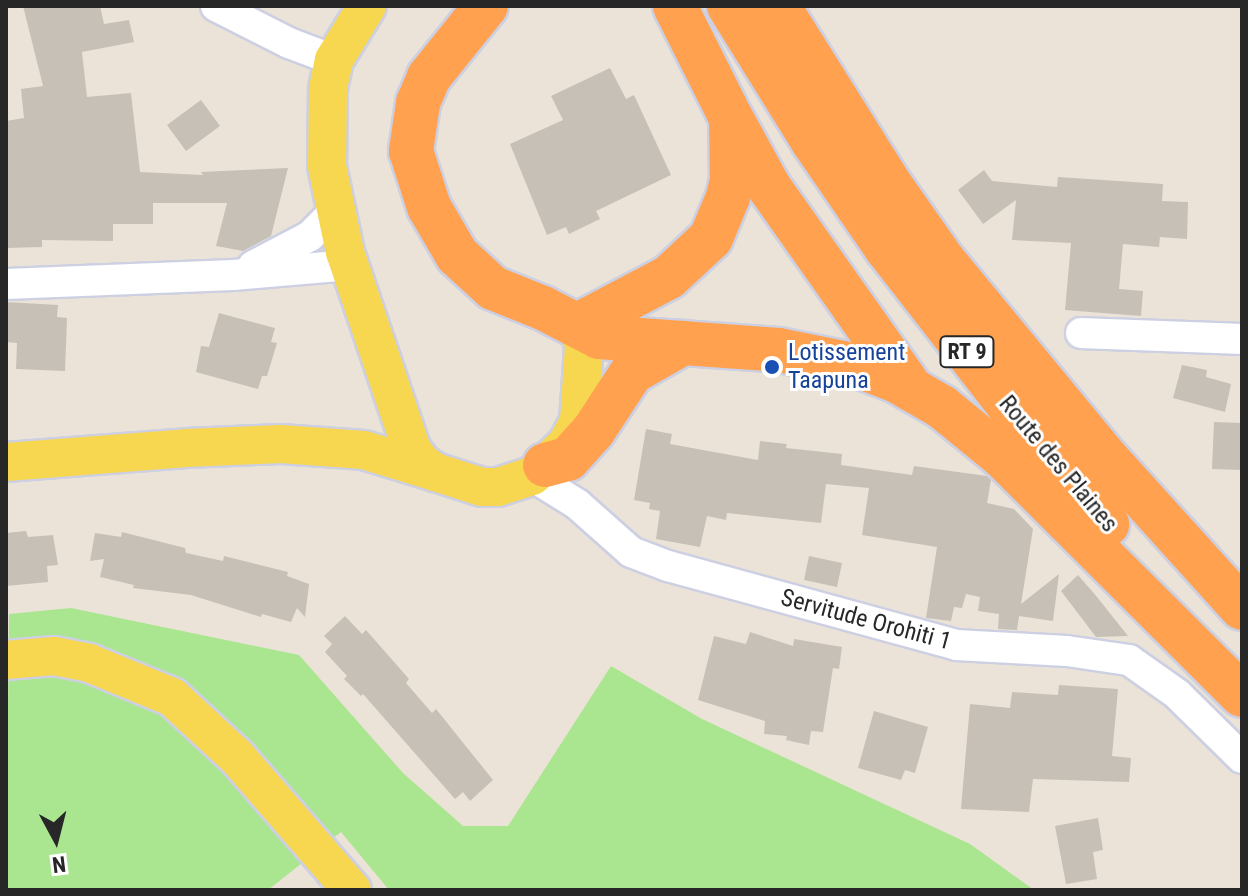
<!DOCTYPE html>
<html>
<head>
<meta charset="utf-8">
<style>
	body { margin:0 }
	#map { position:relative; width:1248px; height:896px; overflow:hidden; background:#ebe3d7; font-family:"Roboto Condensed",sans-serif }
	div>[style] { position:absolute }
	.green>* { inset:0; background:#aae590 }
	.building>* { inset:0; background:#c6c0b7 }
	.roads { filter:drop-shadow(2px 0 #cdd0e2) drop-shadow(-2px 0 #cdd0e2) drop-shadow(0 2px #cdd0e2) drop-shadow(0 -2px #cdd0e2) }
	.minor>* { height:30px; margin:-15px; padding:0 15px; transform-origin:15px; border-radius:15px; background:#fff }
	.major>* { height:38px; margin:-19px; padding:0 19px; transform-origin:19px; border-radius:19px; background:#f7d650 }
	.highway>* { height:44px; margin:-22px; padding:0 22px; transform-origin:22px; border-radius:22px; background:#ffa14e }
	.dots>* { width:22px; height:22px; translate:-50% -50%; box-sizing:border-box; border:4px solid #fff; border-radius:50% }
	span { translate:-50% -50%; white-space:nowrap; text-align:center; line-height:1.15; -webkit-text-stroke:6px #fff; paint-order:stroke }
	.shield-label span { padding:2px 6px; background:#fff; border:2px solid; border-radius:6px; -webkit-text-stroke-width:0 }
	.shield-label { font-size:22px; color:#272727; font-weight:700 }
	.transit-label { font-size:24px; color:#164399 }
	.left { translate:0 -50%; text-align:left }
	.street-label { font-size:24px; color:#272727 }
	.frame { position:absolute; inset:0; border:8px solid #272727; pointer-events:none }
	.north { position:absolute; left:16px; top:800px; width:80px; height:80px; -webkit-text-stroke:6px #fff; paint-order:stroke; rotate:173deg; font-size:22px; font-weight:700; line-height:32px; text-align:center; color:#272727 }
	.north::after { content:''; display:block; margin:auto; width:28px; height:36px; background:#272727; clip-path:polygon(50% 0,100% 100%,50% 72%,0 100%) }
</style>
</head>
<body>
<div id="map">
	<div class="green">
		<i style="clip-path:polygon(71px 608px,299px 655px,403px 773px,463px 826px,508px 826px,611px 666px,702px 719px,970px 844px,1034px 890px,389px 890px,341px 832px,268px 890px,6px 890px,9px 614px)"></i>
	</div>
	<div class="building">
		<i style="clip-path:polygon(23px 6px,100px 6px,104px 24px,129px 20px,134px 42px,82px 52px,87px 97px,131px 93px,140px 172px,203px 175px,201px 172px,288px 168px,271px 236px,243px 251px,216px 246px,227px 203px,153px 203px,153px 224px,113px 224px,113px 241px,42px 240px,42px 247px,6px 248px,6px 121px,24px 118px,21px 89px,43px 86px)"></i>
		<i style="clip-path:polygon(610px 68px,626px 99px,634px 95px,671px 175px,596px 211px,600px 219px,569px 234px,566px 227px,547px 235px,510px 144px,563px 120px,551px 96px)"></i>
		<i style="clip-path:polygon(201px 100px,220px 126px,186px 151px,167px 125px)"></i>
		<i style="clip-path:polygon(984px 170px,992px 181px,1057px 187px,1058px 177px,1163px 184px,1162px 201px,1188px 202px,1187px 239px,1160px 237px,1159px 247px,1123px 244px,1119px 289px,1143px 291px,1141px 316px,1065px 310px,1071px 243px,1012px 240px,1016px 200px,983px 224px,958px 190px)"></i>
		<i style="clip-path:polygon(6px 302px,58px 305px,57px 317px,67px 318px,65px 371px,16px 369px,17px 343px,6px 342px)"></i>
		<i style="clip-path:polygon(219px 313px,275px 328px,271px 342px,277px 343px,267px 376px,262px 376px,258px 389px,196px 372px,201px 346px,209px 347px)"></i>
		<i style="clip-path:polygon(1182px 365px,1207px 370px,1206px 377px,1231px 384px,1225px 412px,1173px 398px)"></i>
		<i style="clip-path:polygon(1214px 422px,1242px 423px,1242px 470px,1212px 469px)"></i>
		<i style="clip-path:polygon(646px 429px,672px 434px,670px 444px,758px 460px,760px 441px,787px 444px,786px 448px,842px 454px,841px 465px,912px 475px,914px 466px,987px 476px,991px 480px,987px 503px,1014px 509px,1033px 529px,1021px 604px,1059px 574px,1053px 621px,1019px 616px,1017px 630px,998px 629px,999px 614px,978px 611px,980px 597px,966px 594px,962px 608px,954px 607px,951px 621px,926px 618px,937px 547px,862px 535px,869px 488px,826px 484px,821px 523px,727px 513px,726px 520px,707px 516px,700px 547px,656px 539px,660px 511px,649px 509px,650px 503px,634px 500px)"></i>
		<i style="clip-path:polygon(26px 531px,28px 537px,53px 535px,58px 565px,47px 566px,48px 582px,6px 586px,6px 533px)"></i>
		<i style="clip-path:polygon(122px 532px,185px 548px,186px 553px,223px 561px,224px 556px,288px 572px,287px 576px,309px 584px,305px 617px,297px 608px,291px 622px,262px 614px,261px 617px,191px 595px,133px 588px,134px 585px,100px 577px,104px 559px,90px 561px,95px 533px,121px 537px)"></i>
		<i style="clip-path:polygon(809px 556px,842px 563px,837px 587px,804px 580px)"></i>
		<i style="clip-path:polygon(1078px 575px,1097px 597px,1128px 636px,1096px 637px,1061px 591px)"></i>
		<i style="clip-path:polygon(345px 616px,362px 634px,366px 630px,409px 679px,406px 683px,432px 713px,436px 709px,493px 780px,470px 801px,463px 792px,455px 799px,363px 694px,361px 696px,344px 679px,347px 676px,325px 652px,332px 644px,324px 636px)"></i>
		<i style="clip-path:polygon(750px 632px,793px 646px,794px 639px,842px 647px,839px 669px,833px 668px,823px 732px,811px 731px,809px 745px,786px 740px,787px 736px,764px 734px,765px 721px,698px 700px,714px 636px,746px 644px)"></i>
		<i style="clip-path:polygon(1059px 685px,1118px 689px,1112px 756px,1131px 758px,1129px 782px,1033px 779px,1029px 812px,961px 809px,970px 704px,1010px 708px,1012px 692px,1058px 695px)"></i>
		<i style="clip-path:polygon(874px 711px,928px 727px,915px 773px,905px 770px,901px 780px,858px 768px)"></i>
		<i style="clip-path:polygon(1098px 818px,1103px 850px,1093px 852px,1097px 879px,1066px 884px,1055px 826px)"></i>
	</div>
	<div class="roads">
		<div class="minor">
			<i style="left:216px;top:6px;width:82px;rotate:26.9deg"></i>
			<i style="left:289px;top:43px;width:48px;rotate:20.7deg"></i>
			<i style="left:253px;top:266px;width:64px;rotate:-27.8deg"></i>
			<i style="left:310px;top:236px;width:34px;rotate:-45deg"></i>
			<i style="left:6px;top:284px;width:227px;rotate:-2.3deg"></i>
			<i style="left:233px;top:275px;width:117px;rotate:-4.9deg"></i>
			<i style="left:1081px;top:333px;width:161px;rotate:2.1deg"></i>
			<i style="left:532px;top:476px;width:53px;rotate:31.9deg"></i>
			<i style="left:577px;top:504px;width:72px;rotate:41.6deg"></i>
			<i style="left:631px;top:552px;width:40px;rotate:21deg"></i>
			<i style="left:668px;top:566px;width:299px;rotate:15.3deg"></i>
			<i style="left:956px;top:645px;width:111px;rotate:3.1deg"></i>
			<i style="left:1067px;top:651px;width:63px;rotate:8.3deg"></i>
			<i style="left:1129px;top:660px;width:59px;rotate:35.3deg"></i>
			<i style="left:1177px;top:694px;width:91px;rotate:44.6deg"></i>
		</div>
		<div class="major">
			<i style="left:367px;top:6px;width:63px;rotate:121.4deg"></i>
			<i style="left:334px;top:60px;width:30px;rotate:102deg"></i>
			<i style="left:328px;top:89px;width:77px;rotate:90.7deg"></i>
			<i style="left:327px;top:166px;width:88px;rotate:78.2deg"></i>
			<i style="left:345px;top:252px;width:209px;rotate:71.3deg"></i>
			<i style="left:412px;top:450px;width:16px;rotate:52deg"></i>
			<i style="left:422px;top:463px;width:16px;rotate:35deg"></i>
			<i style="left:435px;top:472px;width:49px;rotate:17.7deg"></i>
			<i style="left:482px;top:487px;width:16px"></i>
			<i style="left:498px;top:487px;width:36px;rotate:-18deg"></i>
			<i style="left:532px;top:476px;width:17px;rotate:-40deg"></i>
			<i style="left:545px;top:465px;width:30px;rotate:-44deg"></i>
			<i style="left:567px;top:444px;width:26px;rotate:-62deg"></i>
			<i style="left:579px;top:421px;width:76px;rotate:-86.2deg"></i>
			<i style="left:584px;top:345px;width:21px;rotate:-107deg"></i>
			<i style="left:6px;top:462px;width:181px;rotate:-4.4deg"></i>
			<i style="left:186px;top:448px;width:95px;rotate:-2.4deg"></i>
			<i style="left:281px;top:444px;width:83px;rotate:4.1deg"></i>
			<i style="left:364px;top:450px;width:74px;rotate:17.2deg"></i>
			<i style="left:6px;top:660px;width:48px;rotate:-4.8deg"></i>
			<i style="left:54px;top:656px;width:36px;rotate:11deg"></i>
			<i style="left:89px;top:663px;width:90px;rotate:22.3deg"></i>
			<i style="left:172px;top:697px;width:88px;rotate:42.7deg"></i>
			<i style="left:237px;top:757px;width:176px;rotate:49.2deg"></i>
		</div>
		<div class="highway">
			<i style="left:486px;top:6px;width:91px;rotate:128.8deg"></i>
			<i style="left:429px;top:77px;width:28px;rotate:113deg"></i>
			<i style="left:418px;top:103px;width:49px;rotate:98.3deg"></i>
			<i style="left:411px;top:151px;width:59px;rotate:72.2deg"></i>
			<i style="left:429px;top:207px;width:56px;rotate:59.7deg"></i>
			<i style="left:457px;top:255px;width:49px;rotate:42.5deg"></i>
			<i style="left:493px;top:288px;width:54px;rotate:21.8deg"></i>
			<i style="left:543px;top:308px;width:63px;rotate:27.4deg"></i>
			<i style="left:599px;top:337px;width:180px;rotate:4.1deg"></i>
			<i style="left:779px;top:350px;width:81px;rotate:11.4deg"></i>
			<i style="left:858px;top:366px;width:42px;rotate:21deg"></i>
			<i style="left:897px;top:381px;width:52px;rotate:30deg"></i>
			<i style="left:942px;top:407px;width:79px;rotate:39.3deg"></i>
			<i style="left:1003px;top:457px;width:337px;rotate:44.9deg"></i>
			<i style="left:729px;top:6px;width:158px;rotate:58.2deg"></i>
			<i style="left:812px;top:140px;width:132px;rotate:55.5deg"></i>
			<i style="left:887px;top:249px;width:202px;rotate:52.1deg"></i>
			<i style="left:1011px;top:408px;width:151px;rotate:50.4deg"></i>
			<i style="left:778px;top:6px;width:205px;rotate:57.9deg"></i>
			<i style="left:887px;top:180px;width:98px;rotate:55deg"></i>
			<i style="left:943px;top:260px;width:249px;rotate:50.5deg"></i>
			<i style="left:1101px;top:452px;width:210px;rotate:47.9deg"></i>
			<i style="left:734px;top:123px;width:73px;rotate:61.3deg"></i>
			<i style="left:769px;top:187px;width:248px;rotate:54.8deg"></i>
			<i style="left:578px;top:325px;width:103px;rotate:-27.8deg"></i>
			<i style="left:669px;top:277px;width:57px;rotate:-42.9deg"></i>
			<i style="left:711px;top:238px;width:44px;rotate:-67.5deg"></i>
			<i style="left:728px;top:197px;width:18px;rotate:-77deg"></i>
			<i style="left:732px;top:179px;width:61px;rotate:-90.9deg"></i>
			<i style="left:731px;top:118px;width:125px;rotate:-116.6deg"></i>
			<i style="left:545px;top:465px;width:24px;rotate:-15deg"></i>
			<i style="left:568px;top:459px;width:39px;rotate:-48deg"></i>
			<i style="left:594px;top:430px;width:69px;rotate:-56.8deg"></i>
			<i style="left:632px;top:372px;width:59px;rotate:-29.6deg"></i>
		</div>
	</div>
	<div class="dots">
		<i style="left:772px;top:367px;background:#1a4fb4"></i>
	</div>
	<div class="shield-label">
		<span style="left:967px;top:352px">RT 9</span>
	</div>
	<div class="transit-label">
		<span class="left" style="left:788px;top:367px">Lotissement<br>Taapuna</span>
	</div>
	<div class="street-label">
		<span style="left:1058px;top:464px;rotate:50deg">Route des Plaines</span>
		<span style="left:866px;top:620px;rotate:15deg">Servitude Orohiti 1</span>
	</div>
	<div class="frame"></div>
	<div class="north">N</div>
</div>
</body>
</html>
